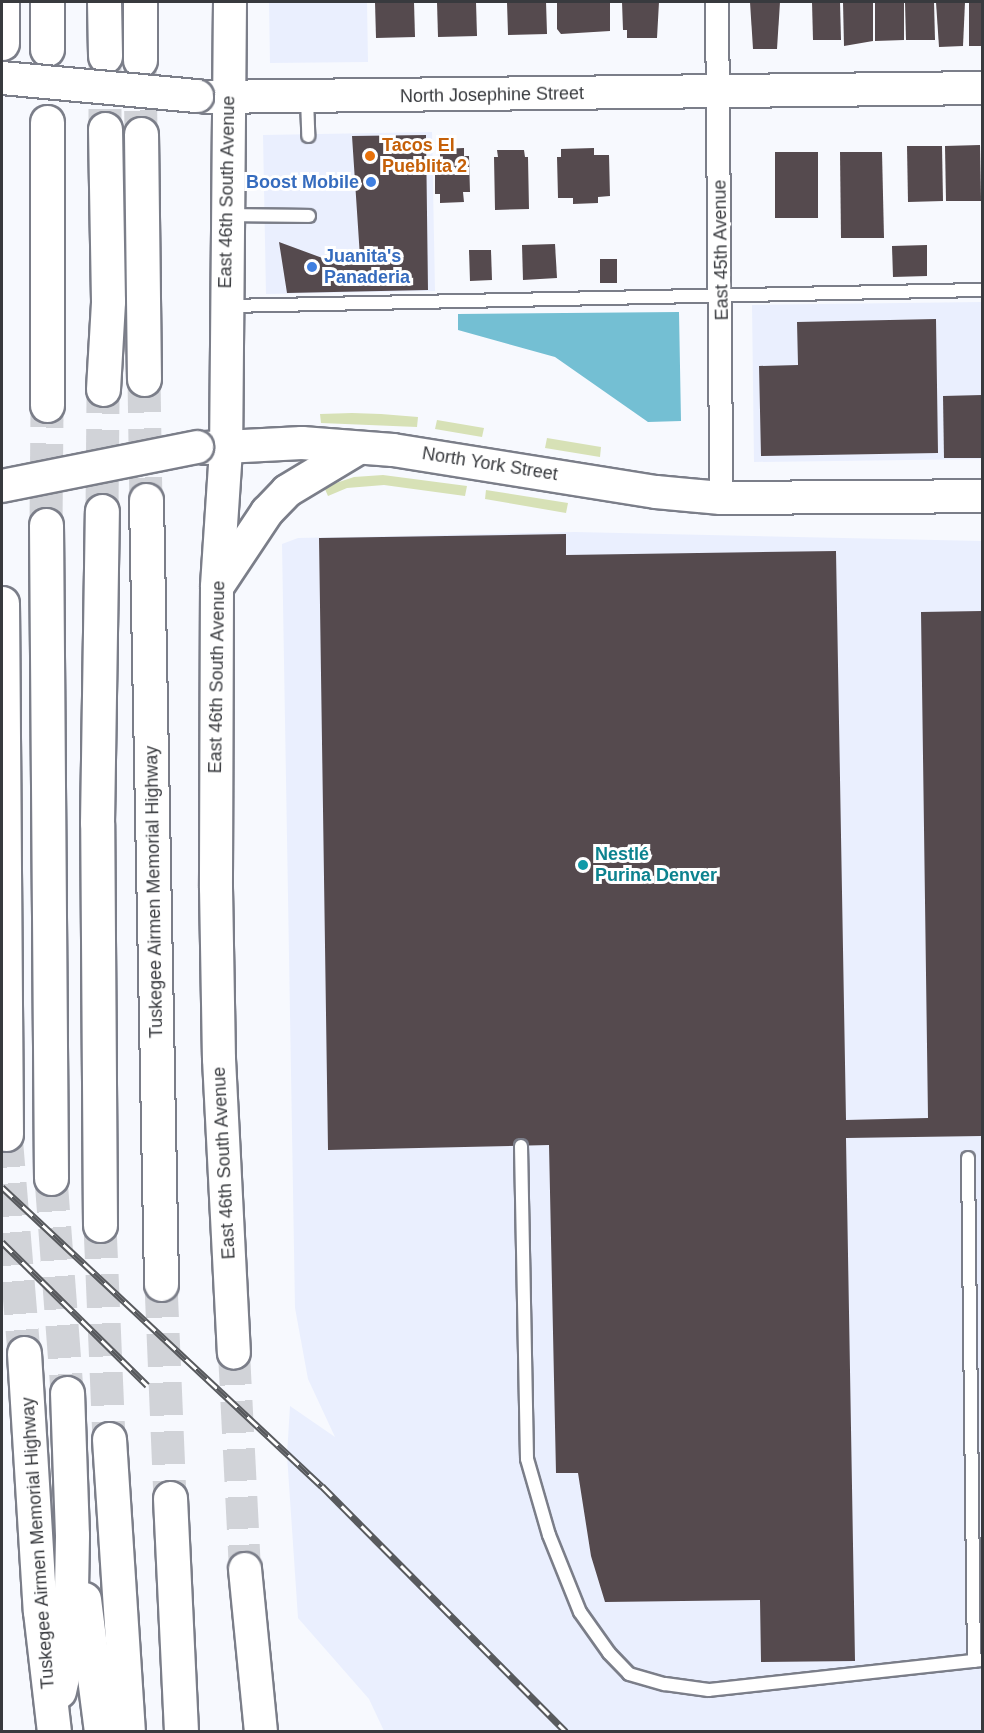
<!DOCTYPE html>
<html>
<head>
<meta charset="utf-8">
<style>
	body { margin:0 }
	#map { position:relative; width:984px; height:1733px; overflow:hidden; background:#f7f9fe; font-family:Arial,sans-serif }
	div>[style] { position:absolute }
	.built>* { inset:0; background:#eaeffe }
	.green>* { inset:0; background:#d7e1b6 }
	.water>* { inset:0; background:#74bfd3 }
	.building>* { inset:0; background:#554a4e }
	.secondary-tunnel>* { height:32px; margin-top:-16px; transform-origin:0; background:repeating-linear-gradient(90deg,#d1d3d8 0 32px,transparent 0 48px) }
	.motorway-tunnel>* { height:33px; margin-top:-16.5px; transform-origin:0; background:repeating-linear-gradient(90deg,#d1d3d8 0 33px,transparent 0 49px) }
	.roads { filter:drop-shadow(2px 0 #7b7e89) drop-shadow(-2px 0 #7b7e89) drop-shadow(0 2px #7b7e89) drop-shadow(0 -2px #7b7e89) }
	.service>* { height:12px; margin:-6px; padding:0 6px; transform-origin:6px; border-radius:6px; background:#fff }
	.minor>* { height:22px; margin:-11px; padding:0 11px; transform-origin:11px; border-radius:11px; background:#fff }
	.secondary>* { height:32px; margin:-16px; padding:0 16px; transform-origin:16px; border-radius:16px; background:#fff }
	.motorway>* { height:33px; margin:-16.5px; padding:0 16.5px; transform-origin:16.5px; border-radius:16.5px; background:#fff }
	.rail>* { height:7px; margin-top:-3.5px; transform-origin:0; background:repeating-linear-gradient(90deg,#fff 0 14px,#585a5e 0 28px); box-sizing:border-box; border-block:2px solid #585a5e }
	.bridges { filter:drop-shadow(2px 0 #7b7e89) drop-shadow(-2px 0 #7b7e89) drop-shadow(0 2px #7b7e89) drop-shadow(0 -2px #7b7e89) }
	.secondary-bridge>* { height:32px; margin:-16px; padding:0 16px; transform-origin:16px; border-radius:16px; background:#fff }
	.dots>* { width:16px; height:16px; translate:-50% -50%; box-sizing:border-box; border:3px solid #fff; border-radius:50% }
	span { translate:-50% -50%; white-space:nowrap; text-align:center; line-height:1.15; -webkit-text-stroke:6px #fff; paint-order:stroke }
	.street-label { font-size:18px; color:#383a3e }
	.food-label { font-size:18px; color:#c56008; font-weight:700 }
	.left { translate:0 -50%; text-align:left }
	.shop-label { font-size:18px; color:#366cbe; font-weight:700 }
	.right { translate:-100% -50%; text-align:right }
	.culture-label { font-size:18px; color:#0d838f; font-weight:700 }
	.frame { position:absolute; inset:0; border:3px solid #383a3e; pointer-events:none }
</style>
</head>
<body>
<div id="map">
	<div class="built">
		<i style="clip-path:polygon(269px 2px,367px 2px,368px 62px,270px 63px)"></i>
		<i style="clip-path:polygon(432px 132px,435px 291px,266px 294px,263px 135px)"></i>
		<i style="clip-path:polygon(982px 302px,982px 459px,754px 462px,752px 305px)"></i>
		<i style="clip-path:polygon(575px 532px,982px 541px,982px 1731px,384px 1731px,369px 1699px,298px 1618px,287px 1455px,290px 1406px,335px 1437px,308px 1379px,295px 1308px,282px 544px,298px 538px)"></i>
	</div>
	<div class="green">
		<i style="clip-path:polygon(352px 413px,381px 414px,418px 417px,417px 427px,321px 423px,320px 414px)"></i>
		<i style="clip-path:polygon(437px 420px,484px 428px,482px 437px,435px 429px)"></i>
		<i style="clip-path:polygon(547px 438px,601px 447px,600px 457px,545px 448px)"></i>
		<i style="clip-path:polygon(383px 475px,467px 486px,465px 496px,384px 485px,347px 488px,328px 496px,324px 487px,354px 477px)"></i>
		<i style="clip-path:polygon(486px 490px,568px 503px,566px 513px,485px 499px)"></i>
	</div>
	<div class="water">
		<i style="clip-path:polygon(679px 312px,681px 421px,648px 422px,555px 357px,458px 330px,458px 314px)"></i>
	</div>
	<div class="building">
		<i style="clip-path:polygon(375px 2px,414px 2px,415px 37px,376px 38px)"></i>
		<i style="clip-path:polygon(437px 2px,476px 2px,477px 36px,438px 37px)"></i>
		<i style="clip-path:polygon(507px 2px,546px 2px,547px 34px,508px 35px)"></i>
		<i style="clip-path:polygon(557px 2px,610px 2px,610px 31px,561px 34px,557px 29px)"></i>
		<i style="clip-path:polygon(622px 2px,659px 2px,657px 38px,627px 38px,627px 30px,623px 30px)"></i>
		<i style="clip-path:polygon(750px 2px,780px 2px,777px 49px,753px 49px)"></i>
		<i style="clip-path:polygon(812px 2px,840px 2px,841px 40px,813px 40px)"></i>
		<i style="clip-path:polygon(843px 2px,873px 2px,873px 41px,844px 46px)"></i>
		<i style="clip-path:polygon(875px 2px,904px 2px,904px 40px,875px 41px)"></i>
		<i style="clip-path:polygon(905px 2px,934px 2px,935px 40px,906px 40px)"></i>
		<i style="clip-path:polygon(936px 2px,965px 2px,963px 46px,939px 47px)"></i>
		<i style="clip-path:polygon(969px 2px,982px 2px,982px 46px,969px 46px)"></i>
		<i style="clip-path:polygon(426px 135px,428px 290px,287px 293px,279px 242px,344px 266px,360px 257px,352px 136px)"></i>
		<i style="clip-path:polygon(980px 145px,981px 201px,946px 201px,945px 146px)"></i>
		<i style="clip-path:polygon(907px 146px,942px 146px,943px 201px,908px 202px)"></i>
		<i style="clip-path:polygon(464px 148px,464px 156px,469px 156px,470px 192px,463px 192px,464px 202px,440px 203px,440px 194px,435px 194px,435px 158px,440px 158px,440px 149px)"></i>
		<i style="clip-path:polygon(594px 148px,594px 155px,609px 155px,610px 196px,598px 197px,598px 203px,573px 204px,573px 198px,558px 198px,557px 157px,561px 157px,561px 149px)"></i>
		<i style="clip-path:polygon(497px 150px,524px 150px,525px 157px,528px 157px,529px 209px,495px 210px,494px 157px,498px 157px)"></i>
		<i style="clip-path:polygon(775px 152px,818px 152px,818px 218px,775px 218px)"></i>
		<i style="clip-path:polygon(840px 152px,882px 152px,884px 238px,841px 238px)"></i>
		<i style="clip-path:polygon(555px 244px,557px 278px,523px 280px,522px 245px)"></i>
		<i style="clip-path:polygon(927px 245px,927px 276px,893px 277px,892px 246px)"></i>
		<i style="clip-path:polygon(469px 250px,491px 250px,492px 280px,470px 281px)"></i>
		<i style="clip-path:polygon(600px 259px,617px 259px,617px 283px,600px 283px)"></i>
		<i style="clip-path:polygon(936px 319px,938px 453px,761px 456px,759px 366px,798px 365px,797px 322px)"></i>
		<i style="clip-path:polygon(982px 395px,982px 458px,944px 458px,943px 396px)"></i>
		<i style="clip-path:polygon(566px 534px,566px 555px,836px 551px,846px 1120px,928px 1118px,921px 612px,982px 611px,982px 1136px,846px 1138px,855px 1661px,761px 1662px,760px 1600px,605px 1602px,591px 1556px,578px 1473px,556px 1473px,549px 1145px,328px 1150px,319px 538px)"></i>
	</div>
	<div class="secondary-tunnel">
		<i style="left:234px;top:1353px;width:216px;rotate:87.1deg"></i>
	</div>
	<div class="motorway-tunnel">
		<i style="left:105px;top:59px;width:70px;rotate:90deg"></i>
		<i style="left:140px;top:61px;width:73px;rotate:89.2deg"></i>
		<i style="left:144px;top:379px;width:121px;rotate:89.1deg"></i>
		<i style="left:102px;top:511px;width:122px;rotate:-89.5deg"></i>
		<i style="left:46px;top:525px;width:120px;rotate:-89.5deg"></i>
		<i style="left:6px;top:1134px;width:220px;rotate:85.3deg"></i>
		<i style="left:51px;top:1178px;width:216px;rotate:85.7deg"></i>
		<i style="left:100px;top:1225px;width:214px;rotate:87.6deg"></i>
		<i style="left:161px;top:1284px;width:214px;rotate:87.6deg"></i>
	</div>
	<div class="roads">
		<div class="service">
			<i style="left:307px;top:98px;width:38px;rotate:88deg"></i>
			<i style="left:228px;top:215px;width:81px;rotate:0.7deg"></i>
			<i style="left:228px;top:306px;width:754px;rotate:-1.22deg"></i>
			<i style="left:521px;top:1146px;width:313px;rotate:88.9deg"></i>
			<i style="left:527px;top:1459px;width:79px;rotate:73.9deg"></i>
			<i style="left:549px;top:1535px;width:83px;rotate:68.1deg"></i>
			<i style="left:580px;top:1612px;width:50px;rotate:54.7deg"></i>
			<i style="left:609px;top:1653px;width:29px;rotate:46deg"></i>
			<i style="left:629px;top:1674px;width:37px;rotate:16deg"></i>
			<i style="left:665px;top:1684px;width:44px;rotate:7.8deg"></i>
			<i style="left:709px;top:1690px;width:275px;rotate:-6.3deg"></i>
			<i style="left:968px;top:1158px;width:503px;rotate:89.32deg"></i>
		</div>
		<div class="minor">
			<i style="left:717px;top:2px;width:496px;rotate:89.5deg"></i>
		</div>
		<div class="secondary">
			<i style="left:230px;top:2px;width:448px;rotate:90.5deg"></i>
			<i style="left:226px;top:450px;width:137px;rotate:93.8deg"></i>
			<i style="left:217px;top:587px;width:301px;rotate:90.2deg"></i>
			<i style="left:216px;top:888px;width:171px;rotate:89deg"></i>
			<i style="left:219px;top:1059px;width:294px;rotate:87.1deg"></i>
			<i style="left:206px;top:97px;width:776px;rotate:-0.66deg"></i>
			<i style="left:205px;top:448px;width:97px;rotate:-3deg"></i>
			<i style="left:302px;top:443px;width:91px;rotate:4.4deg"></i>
			<i style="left:393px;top:450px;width:266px;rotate:9.1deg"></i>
			<i style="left:656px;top:492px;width:65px;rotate:5.3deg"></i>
			<i style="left:721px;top:498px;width:261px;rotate:-0.4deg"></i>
			<i style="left:219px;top:584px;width:87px;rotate:-56.3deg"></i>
			<i style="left:267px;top:512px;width:29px;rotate:-46deg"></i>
			<i style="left:287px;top:491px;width:82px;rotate:-31deg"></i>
			<i style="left:245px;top:1569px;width:164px;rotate:84.4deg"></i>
		</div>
		<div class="motorway">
			<i style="left:104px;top:2px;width:54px;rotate:88.9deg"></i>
			<i style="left:140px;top:2px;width:58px;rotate:90deg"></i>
			<i style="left:2px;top:43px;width:41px;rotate:-90deg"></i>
			<i style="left:47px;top:49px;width:47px;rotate:-90deg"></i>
			<i style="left:141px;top:134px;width:245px;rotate:89.3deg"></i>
			<i style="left:103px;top:389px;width:88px;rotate:-86.7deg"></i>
			<i style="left:108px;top:301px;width:172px;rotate:-91deg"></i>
			<i style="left:47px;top:405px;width:283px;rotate:-90deg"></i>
			<i style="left:146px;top:500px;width:784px;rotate:88.9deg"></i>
			<i style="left:46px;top:525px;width:653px;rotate:89.56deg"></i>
			<i style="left:2px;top:603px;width:531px;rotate:89.57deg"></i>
			<i style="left:100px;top:1225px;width:402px;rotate:-90.4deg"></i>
			<i style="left:97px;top:823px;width:312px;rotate:-89.1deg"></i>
			<i style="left:24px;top:1353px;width:258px;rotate:86.5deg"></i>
			<i style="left:40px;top:1611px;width:122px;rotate:83.4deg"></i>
			<i style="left:109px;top:1439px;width:294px;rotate:86.3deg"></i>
			<i style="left:170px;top:1498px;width:234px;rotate:87.3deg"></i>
			<i style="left:84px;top:1599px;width:134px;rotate:82.7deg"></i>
			<i style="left:59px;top:1691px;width:51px;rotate:-77.6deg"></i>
			<i style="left:70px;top:1641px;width:106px;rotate:-88.9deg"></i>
			<i style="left:72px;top:1535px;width:142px;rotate:-92deg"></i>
		</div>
	</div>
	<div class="rail">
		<i style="left:2px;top:1187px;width:438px;rotate:43.1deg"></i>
		<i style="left:322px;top:1486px;width:346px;rotate:45.2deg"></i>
		<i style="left:2px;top:1242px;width:204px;rotate:44.6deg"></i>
	</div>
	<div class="bridges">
		<div class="secondary-bridge">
			<i style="left:2px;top:78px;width:196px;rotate:5.3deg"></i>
			<i style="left:2px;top:486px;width:199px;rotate:-11.3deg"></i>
		</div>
	</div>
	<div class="dots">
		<i style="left:370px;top:156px;background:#e8710a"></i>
		<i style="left:371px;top:182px;background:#3f7fe0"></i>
		<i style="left:312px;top:267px;background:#3f7fe0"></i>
		<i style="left:583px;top:865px;background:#0f9aa8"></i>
	</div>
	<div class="street-label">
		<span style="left:492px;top:95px;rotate:-1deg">North Josephine Street</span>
		<span style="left:227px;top:192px;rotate:-89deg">East 46th South Avenue</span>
		<span style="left:721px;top:250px;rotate:-91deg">East 45th Avenue</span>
		<span style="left:490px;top:464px;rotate:9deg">North York Street</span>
		<span style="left:217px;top:677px;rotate:-89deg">East 46th South Avenue</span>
		<span style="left:154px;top:892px;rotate:-91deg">Tuskegee Airmen Memorial Highway</span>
		<span style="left:224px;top:1163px;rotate:-93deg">East 46th South Avenue</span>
		<span style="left:38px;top:1543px;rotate:-94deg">Tuskegee Airmen Memorial Highway</span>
	</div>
	<div class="food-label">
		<span class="left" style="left:382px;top:156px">Tacos El<br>Pueblita 2</span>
	</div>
	<div class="shop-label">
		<span class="right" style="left:359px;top:182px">Boost Mobile</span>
		<span class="left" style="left:324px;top:267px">Juanita's<br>Panaderia</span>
	</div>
	<div class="culture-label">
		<span class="left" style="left:595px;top:865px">Nestlé<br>Purina Denver</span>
	</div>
	<div class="frame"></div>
</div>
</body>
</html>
